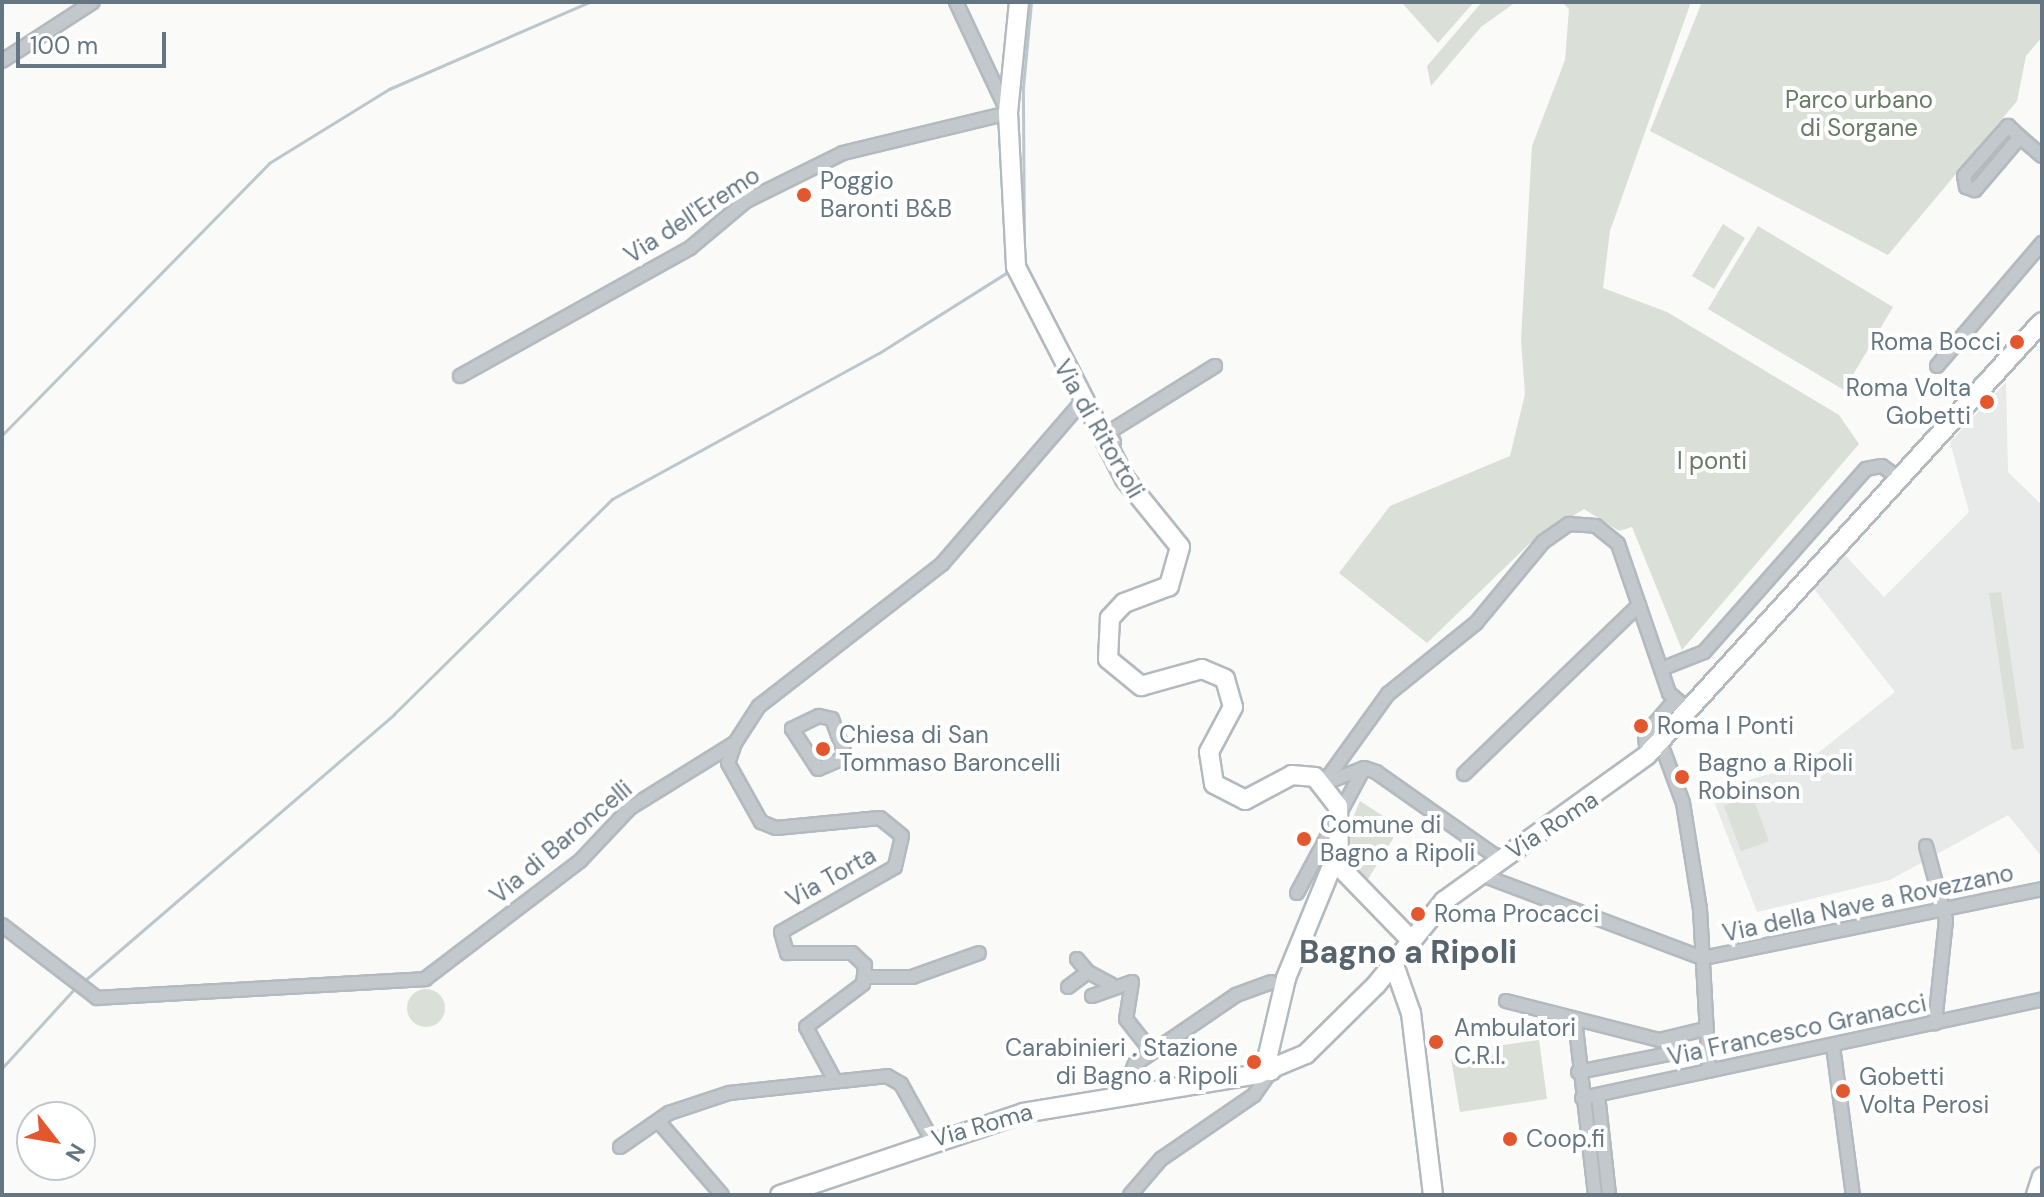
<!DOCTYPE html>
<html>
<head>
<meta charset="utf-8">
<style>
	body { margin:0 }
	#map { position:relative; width:2044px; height:1197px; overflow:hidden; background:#fafaf8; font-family:"DM Sans",sans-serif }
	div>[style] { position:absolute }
	.built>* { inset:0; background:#e8e9e9 }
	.green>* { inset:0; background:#dadfd7 }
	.round { border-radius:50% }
	.stream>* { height:3px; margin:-1.5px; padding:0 1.5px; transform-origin:1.5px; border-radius:1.5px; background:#bbc7cb }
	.roads { filter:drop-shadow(2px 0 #b3babf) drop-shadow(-2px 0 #b3babf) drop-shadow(0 2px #b3babf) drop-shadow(0 -2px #b3babf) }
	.street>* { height:12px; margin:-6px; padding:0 6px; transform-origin:6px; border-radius:6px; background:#c3c8cc }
	.secondary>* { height:18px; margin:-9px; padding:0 9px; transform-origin:9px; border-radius:9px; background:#fff }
	.dots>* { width:22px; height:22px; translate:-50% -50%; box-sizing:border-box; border:4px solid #fff; border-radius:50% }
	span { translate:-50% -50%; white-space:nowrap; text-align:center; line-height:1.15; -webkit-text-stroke:8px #fff; paint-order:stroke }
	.park-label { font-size:24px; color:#687a64 }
	.poi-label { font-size:24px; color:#657683 }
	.left { translate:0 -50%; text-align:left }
	.right { translate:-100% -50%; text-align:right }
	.street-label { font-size:24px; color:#657683 }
	.district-label { font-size:32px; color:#57646e; font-weight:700 }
	.frame { position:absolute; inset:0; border:4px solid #657683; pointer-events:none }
	.north { position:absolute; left:16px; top:1101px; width:80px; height:80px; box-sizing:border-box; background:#fff; border:2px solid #c1c8cd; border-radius:50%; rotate:121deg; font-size:22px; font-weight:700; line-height:32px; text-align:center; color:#657683 }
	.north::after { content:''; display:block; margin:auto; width:28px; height:36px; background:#e4572e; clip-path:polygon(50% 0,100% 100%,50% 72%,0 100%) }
	.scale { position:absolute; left:16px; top:32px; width:150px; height:36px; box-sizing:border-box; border:4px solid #657683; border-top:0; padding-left:10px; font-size:24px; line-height:28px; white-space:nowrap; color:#657683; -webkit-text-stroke:6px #fff; paint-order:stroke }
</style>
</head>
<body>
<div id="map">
	<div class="built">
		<i style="clip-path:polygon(2006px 382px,2008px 472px,2042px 505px,2042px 857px,2008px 815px,1890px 880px,1757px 912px,1710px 791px,1804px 764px,1895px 692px,1814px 589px,1843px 553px,1884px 597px,1969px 512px,1950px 442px)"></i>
	</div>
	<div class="green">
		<i style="clip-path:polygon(1474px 2px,1438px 43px,1403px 4px,1404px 2px)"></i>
		<i style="clip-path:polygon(1482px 2px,1516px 2px,1481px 27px,1431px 86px,1427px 66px)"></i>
		<i style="clip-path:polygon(1562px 2px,1691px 2px,1610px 231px,1603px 288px,1667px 312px,1839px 415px,1859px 444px,1682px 650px,1632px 527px,1619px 531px,1584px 509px,1529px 544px,1427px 643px,1339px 573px,1390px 506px,1510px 456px,1525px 394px,1521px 340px,1532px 146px,1565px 60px,1569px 9px)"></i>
		<i style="clip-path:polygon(1702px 2px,2042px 2px,2042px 37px,2026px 56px,2017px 101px,1888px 255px,1650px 131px)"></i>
		<i style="clip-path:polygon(1723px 224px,1745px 238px,1714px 289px,1692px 276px)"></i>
		<i style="clip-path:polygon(1758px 226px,1893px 307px,1844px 390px,1708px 309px)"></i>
		<i style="clip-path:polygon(2001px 592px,2024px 748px,2012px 750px,1989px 593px)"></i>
		<i style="clip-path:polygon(1752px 795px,1769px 841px,1741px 851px,1724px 806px)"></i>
		<i style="clip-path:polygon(1360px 801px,1400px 827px,1365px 884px,1343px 842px)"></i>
		<i class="round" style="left:407px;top:989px;width:38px;height:38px"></i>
		<i style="clip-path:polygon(1539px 1040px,1547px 1099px,1460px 1112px,1451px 1059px,1482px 1062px,1482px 1048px)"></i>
	</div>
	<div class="stream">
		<i style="left:1024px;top:250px;width:163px;rotate:-90.4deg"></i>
		<i style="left:1023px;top:87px;width:85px;rotate:-84.6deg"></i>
		<i style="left:2px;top:435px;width:381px;rotate:-45.5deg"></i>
		<i style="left:269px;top:163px;width:141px;rotate:-31.7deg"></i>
		<i style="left:389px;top:89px;width:218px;rotate:-23.5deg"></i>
		<i style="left:84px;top:981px;width:409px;rotate:-40.7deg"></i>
		<i style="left:394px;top:714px;width:306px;rotate:-44.6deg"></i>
		<i style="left:612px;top:499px;width:304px;rotate:-28.7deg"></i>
		<i style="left:879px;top:353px;width:156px;rotate:-32.2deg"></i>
		<i style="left:2px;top:1068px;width:108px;rotate:-47.6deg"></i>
	</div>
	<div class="roads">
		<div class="street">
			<i style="left:2px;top:61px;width:108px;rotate:-33deg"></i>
			<i style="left:2020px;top:137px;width:70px;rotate:130.3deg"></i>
			<i style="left:1975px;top:190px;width:9px;rotate:-162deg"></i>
			<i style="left:1966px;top:187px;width:11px;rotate:-100deg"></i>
			<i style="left:1964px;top:176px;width:67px;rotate:-48.7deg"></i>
			<i style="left:2008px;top:126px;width:16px;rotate:43deg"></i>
			<i style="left:2020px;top:137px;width:29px;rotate:41deg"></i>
			<i style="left:1937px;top:366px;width:162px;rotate:-49.5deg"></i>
			<i style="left:460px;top:376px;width:263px;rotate:-29.1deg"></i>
			<i style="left:690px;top:248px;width:73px;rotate:-40deg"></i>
			<i style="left:746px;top:201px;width:108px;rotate:-26.3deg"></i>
			<i style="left:843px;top:153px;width:170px;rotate:-13.6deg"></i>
			<i style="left:1008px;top:113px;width:123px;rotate:-115.1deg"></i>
			<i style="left:1114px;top:442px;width:11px;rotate:-117deg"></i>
			<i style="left:1109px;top:432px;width:125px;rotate:-31.9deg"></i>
			<i style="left:1661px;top:669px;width:46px;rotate:-21.6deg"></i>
			<i style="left:1704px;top:652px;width:244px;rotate:-48.5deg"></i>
			<i style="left:1866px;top:469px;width:16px;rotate:-11deg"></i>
			<i style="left:1882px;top:466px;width:19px;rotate:36deg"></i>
			<i style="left:819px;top:716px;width:13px;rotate:13deg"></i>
			<i style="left:832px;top:719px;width:40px;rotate:69.8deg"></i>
			<i style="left:846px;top:757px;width:30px;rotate:157deg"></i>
			<i style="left:818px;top:769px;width:48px;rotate:-123deg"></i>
			<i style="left:792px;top:729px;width:30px;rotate:-26deg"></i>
			<i style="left:1660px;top:741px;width:66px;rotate:69.6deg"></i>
			<i style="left:1683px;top:803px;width:107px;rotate:80.9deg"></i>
			<i style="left:1700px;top:909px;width:162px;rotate:86.8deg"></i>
			<i style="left:735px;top:743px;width:21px;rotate:109deg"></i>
			<i style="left:728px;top:763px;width:68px;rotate:60.8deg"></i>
			<i style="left:761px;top:822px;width:16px;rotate:22deg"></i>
			<i style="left:776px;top:828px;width:104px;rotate:-5.5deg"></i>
			<i style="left:880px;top:818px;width:28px;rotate:39deg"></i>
			<i style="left:902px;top:836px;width:32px;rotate:103deg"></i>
			<i style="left:895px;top:867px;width:131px;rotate:150.3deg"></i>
			<i style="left:781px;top:932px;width:22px;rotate:74deg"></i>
			<i style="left:787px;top:953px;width:65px"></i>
			<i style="left:852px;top:953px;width:18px;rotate:43deg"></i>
			<i style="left:865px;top:965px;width:19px;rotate:96deg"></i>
			<i style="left:863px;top:984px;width:71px;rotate:143deg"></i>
			<i style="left:806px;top:1027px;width:59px;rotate:61.7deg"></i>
			<i style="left:1647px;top:755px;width:20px;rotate:-96deg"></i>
			<i style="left:1645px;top:735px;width:46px;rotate:-49.4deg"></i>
			<i style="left:1464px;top:774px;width:243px;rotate:-44deg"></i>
			<i style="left:1323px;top:784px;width:111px;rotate:-54.2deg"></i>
			<i style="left:1388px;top:694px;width:113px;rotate:-38.9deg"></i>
			<i style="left:1476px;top:623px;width:105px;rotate:-50.4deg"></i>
			<i style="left:1543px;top:542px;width:32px;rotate:-35deg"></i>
			<i style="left:1569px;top:524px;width:27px;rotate:4deg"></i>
			<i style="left:1596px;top:526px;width:28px;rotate:39deg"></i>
			<i style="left:1618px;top:544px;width:157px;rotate:71.1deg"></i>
			<i style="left:1669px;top:693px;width:28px;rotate:41deg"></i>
			<i style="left:1323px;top:784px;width:44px;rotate:-21.3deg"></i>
			<i style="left:1364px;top:768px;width:13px;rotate:18deg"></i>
			<i style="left:1376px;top:772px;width:151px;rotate:35.1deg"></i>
			<i style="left:1926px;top:846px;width:77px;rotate:74.9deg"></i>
			<i style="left:1946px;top:920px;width:104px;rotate:96.1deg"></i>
			<i style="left:1479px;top:874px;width:239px;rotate:20.6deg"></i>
			<i style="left:1703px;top:958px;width:346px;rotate:-11.5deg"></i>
			<i style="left:1297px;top:893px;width:140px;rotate:-61.8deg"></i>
			<i style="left:2px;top:925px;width:120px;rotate:37.5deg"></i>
			<i style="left:97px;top:998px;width:329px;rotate:-3.3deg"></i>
			<i style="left:425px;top:979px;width:195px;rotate:-37.3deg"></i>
			<i style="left:580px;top:861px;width:73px;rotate:-46.7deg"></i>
			<i style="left:630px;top:808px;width:123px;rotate:-31.8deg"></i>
			<i style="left:735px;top:743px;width:44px;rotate:-57deg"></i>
			<i style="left:759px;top:706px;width:232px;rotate:-37.8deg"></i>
			<i style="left:942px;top:564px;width:214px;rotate:-49.2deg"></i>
			<i style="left:1082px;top:402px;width:9px;rotate:21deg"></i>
			<i style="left:1077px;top:959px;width:17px;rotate:50deg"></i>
			<i style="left:867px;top:977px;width:45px"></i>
			<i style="left:912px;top:977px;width:71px;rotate:-19.7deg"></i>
			<i style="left:1068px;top:987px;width:25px;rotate:-37deg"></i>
			<i style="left:1088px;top:972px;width:27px;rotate:28deg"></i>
			<i style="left:1092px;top:996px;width:42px;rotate:-19.3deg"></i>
			<i style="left:1132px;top:982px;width:37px;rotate:99deg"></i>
			<i style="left:1126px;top:1019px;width:42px;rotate:51.8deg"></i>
			<i style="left:1506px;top:1001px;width:158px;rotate:14.3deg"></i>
			<i style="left:1659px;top:1040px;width:47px;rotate:-13.4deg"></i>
			<i style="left:1575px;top:1019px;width:177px;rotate:83.5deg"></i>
			<i style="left:1833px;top:1046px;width:150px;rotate:82.4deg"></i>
			<i style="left:1578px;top:1072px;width:98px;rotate:-11.2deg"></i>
			<i style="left:1674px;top:1053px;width:16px;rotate:-76deg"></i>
			<i style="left:1124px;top:1092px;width:30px;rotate:-69deg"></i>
			<i style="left:1135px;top:1064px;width:122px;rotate:-34.3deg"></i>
			<i style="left:1236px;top:995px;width:38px;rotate:-20deg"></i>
			<i style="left:1598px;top:1095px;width:101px;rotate:83.7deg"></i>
			<i style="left:1582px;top:1098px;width:471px;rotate:-12.1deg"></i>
			<i style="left:659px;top:1122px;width:96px;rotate:49.2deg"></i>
			<i style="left:620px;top:1147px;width:60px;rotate:-34.8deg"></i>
			<i style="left:669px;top:1113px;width:63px;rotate:-18.4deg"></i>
			<i style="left:729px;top:1093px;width:159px;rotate:-6.1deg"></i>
			<i style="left:887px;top:1076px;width:16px;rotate:30deg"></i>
			<i style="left:901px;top:1084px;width:64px;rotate:61deg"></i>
			<i style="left:1130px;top:1195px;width:48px;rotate:-49.3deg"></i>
			<i style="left:1161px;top:1159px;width:113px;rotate:-34.5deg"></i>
			<i style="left:1254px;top:1095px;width:29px;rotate:-55deg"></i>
		</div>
		<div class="secondary">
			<i style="left:1019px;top:2px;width:112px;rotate:95.7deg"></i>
			<i style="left:1008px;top:113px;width:154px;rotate:87deg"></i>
			<i style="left:1016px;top:267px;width:238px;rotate:62.8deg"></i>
			<i style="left:1125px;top:479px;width:87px;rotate:51deg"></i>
			<i style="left:1180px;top:547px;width:41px;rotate:105.8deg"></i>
			<i style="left:1169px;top:586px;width:48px;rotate:159.3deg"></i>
			<i style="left:1124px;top:603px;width:21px;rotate:133deg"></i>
			<i style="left:1110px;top:618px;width:41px;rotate:92.8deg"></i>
			<i style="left:1108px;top:659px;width:43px;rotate:39.3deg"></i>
			<i style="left:1141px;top:686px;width:63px;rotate:-15.6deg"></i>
			<i style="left:1202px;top:669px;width:25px;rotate:23deg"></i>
			<i style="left:1225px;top:679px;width:29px;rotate:74deg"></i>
			<i style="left:1233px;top:707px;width:51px;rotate:118.1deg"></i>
			<i style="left:1209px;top:752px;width:32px;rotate:81deg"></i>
			<i style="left:1214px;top:784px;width:35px;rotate:27deg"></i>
			<i style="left:1245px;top:800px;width:53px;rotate:-28deg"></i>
			<i style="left:1292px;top:775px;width:23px;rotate:5deg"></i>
			<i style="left:1315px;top:777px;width:37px;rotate:52deg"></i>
			<i style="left:1338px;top:806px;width:60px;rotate:89deg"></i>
			<i style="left:1339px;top:866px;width:102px;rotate:45.8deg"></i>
			<i style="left:1393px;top:962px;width:54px;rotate:70.6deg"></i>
			<i style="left:1411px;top:1013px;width:183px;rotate:83.1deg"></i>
			<i style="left:1271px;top:1071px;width:16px;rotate:-101deg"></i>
			<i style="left:1268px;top:1055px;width:79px;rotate:-76.8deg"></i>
			<i style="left:1286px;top:978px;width:132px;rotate:-67.7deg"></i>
			<i style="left:780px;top:1195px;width:256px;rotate:-18.6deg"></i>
			<i style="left:1023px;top:1113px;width:238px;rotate:-9.4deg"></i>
			<i style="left:1258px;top:1074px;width:52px;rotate:-22.6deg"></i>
			<i style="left:1306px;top:1054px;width:98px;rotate:-44.6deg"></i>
			<i style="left:1376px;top:985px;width:108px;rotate:-51deg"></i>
			<i style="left:1444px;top:901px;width:250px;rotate:-35.7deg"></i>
			<i style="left:1647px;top:755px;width:586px;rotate:-47.63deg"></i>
			<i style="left:2036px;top:1195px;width:19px;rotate:-72deg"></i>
		</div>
	</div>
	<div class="dots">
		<i style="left:804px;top:195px;background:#e4572e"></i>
		<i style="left:2017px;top:342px;background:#e4572e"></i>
		<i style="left:1987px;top:402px;background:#e4572e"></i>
		<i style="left:1641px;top:726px;background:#e4572e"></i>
		<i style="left:823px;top:749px;background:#e4572e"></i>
		<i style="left:1682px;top:777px;background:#e4572e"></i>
		<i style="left:1304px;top:839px;background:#e4572e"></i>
		<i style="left:1418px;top:914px;background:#e4572e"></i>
		<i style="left:1436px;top:1042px;background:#e4572e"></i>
		<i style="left:1254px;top:1062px;background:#e4572e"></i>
		<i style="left:1843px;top:1091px;background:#e4572e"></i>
		<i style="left:1510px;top:1139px;background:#e4572e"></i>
	</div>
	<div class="park-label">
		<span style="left:1859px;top:114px">Parco urbano<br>di Sorgane</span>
		<span style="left:1712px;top:461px">I ponti</span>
	</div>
	<div class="poi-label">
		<span class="left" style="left:820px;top:195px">Poggio<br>Baronti B&amp;B</span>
		<span class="right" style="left:2001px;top:342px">Roma Bocci</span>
		<span class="right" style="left:1971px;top:402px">Roma Volta<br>Gobetti</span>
		<span class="left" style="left:1657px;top:726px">Roma I Ponti</span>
		<span class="left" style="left:839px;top:749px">Chiesa di San<br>Tommaso Baroncelli</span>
		<span class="left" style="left:1698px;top:777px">Bagno a Ripoli<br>Robinson</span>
		<span class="left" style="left:1320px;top:839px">Comune di<br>Bagno a Ripoli</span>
		<span class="left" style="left:1434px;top:914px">Roma Procacci</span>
		<span class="left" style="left:1454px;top:1042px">Ambulatori<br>C.R.I.</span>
		<span class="right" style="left:1238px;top:1062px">Carabinieri . Stazione<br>di Bagno a Ripoli</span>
		<span class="left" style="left:1859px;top:1091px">Gobetti<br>Volta Perosi</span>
		<span class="left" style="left:1526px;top:1139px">Coop.fi</span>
	</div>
	<div class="street-label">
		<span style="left:692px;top:215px;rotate:-33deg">Via dell'Eremo</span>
		<span style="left:1099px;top:429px;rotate:60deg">Via di Ritortoli</span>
		<span style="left:1552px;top:825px;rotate:-33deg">Via Roma</span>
		<span style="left:561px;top:842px;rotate:-40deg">Via di Baroncelli</span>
		<span style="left:831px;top:877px;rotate:-29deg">Via Torta</span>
		<span style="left:1868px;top:903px;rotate:-12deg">Via della Nave a Rovezzano</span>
		<span style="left:1797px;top:1030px;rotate:-12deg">Via Francesco Granacci</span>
		<span style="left:982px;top:1125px;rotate:-16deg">Via Roma</span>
	</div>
	<div class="district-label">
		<span style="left:1408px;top:952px">Bagno a Ripoli</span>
	</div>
	<div class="frame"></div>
	<div class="north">N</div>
	<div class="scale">100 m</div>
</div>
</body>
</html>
